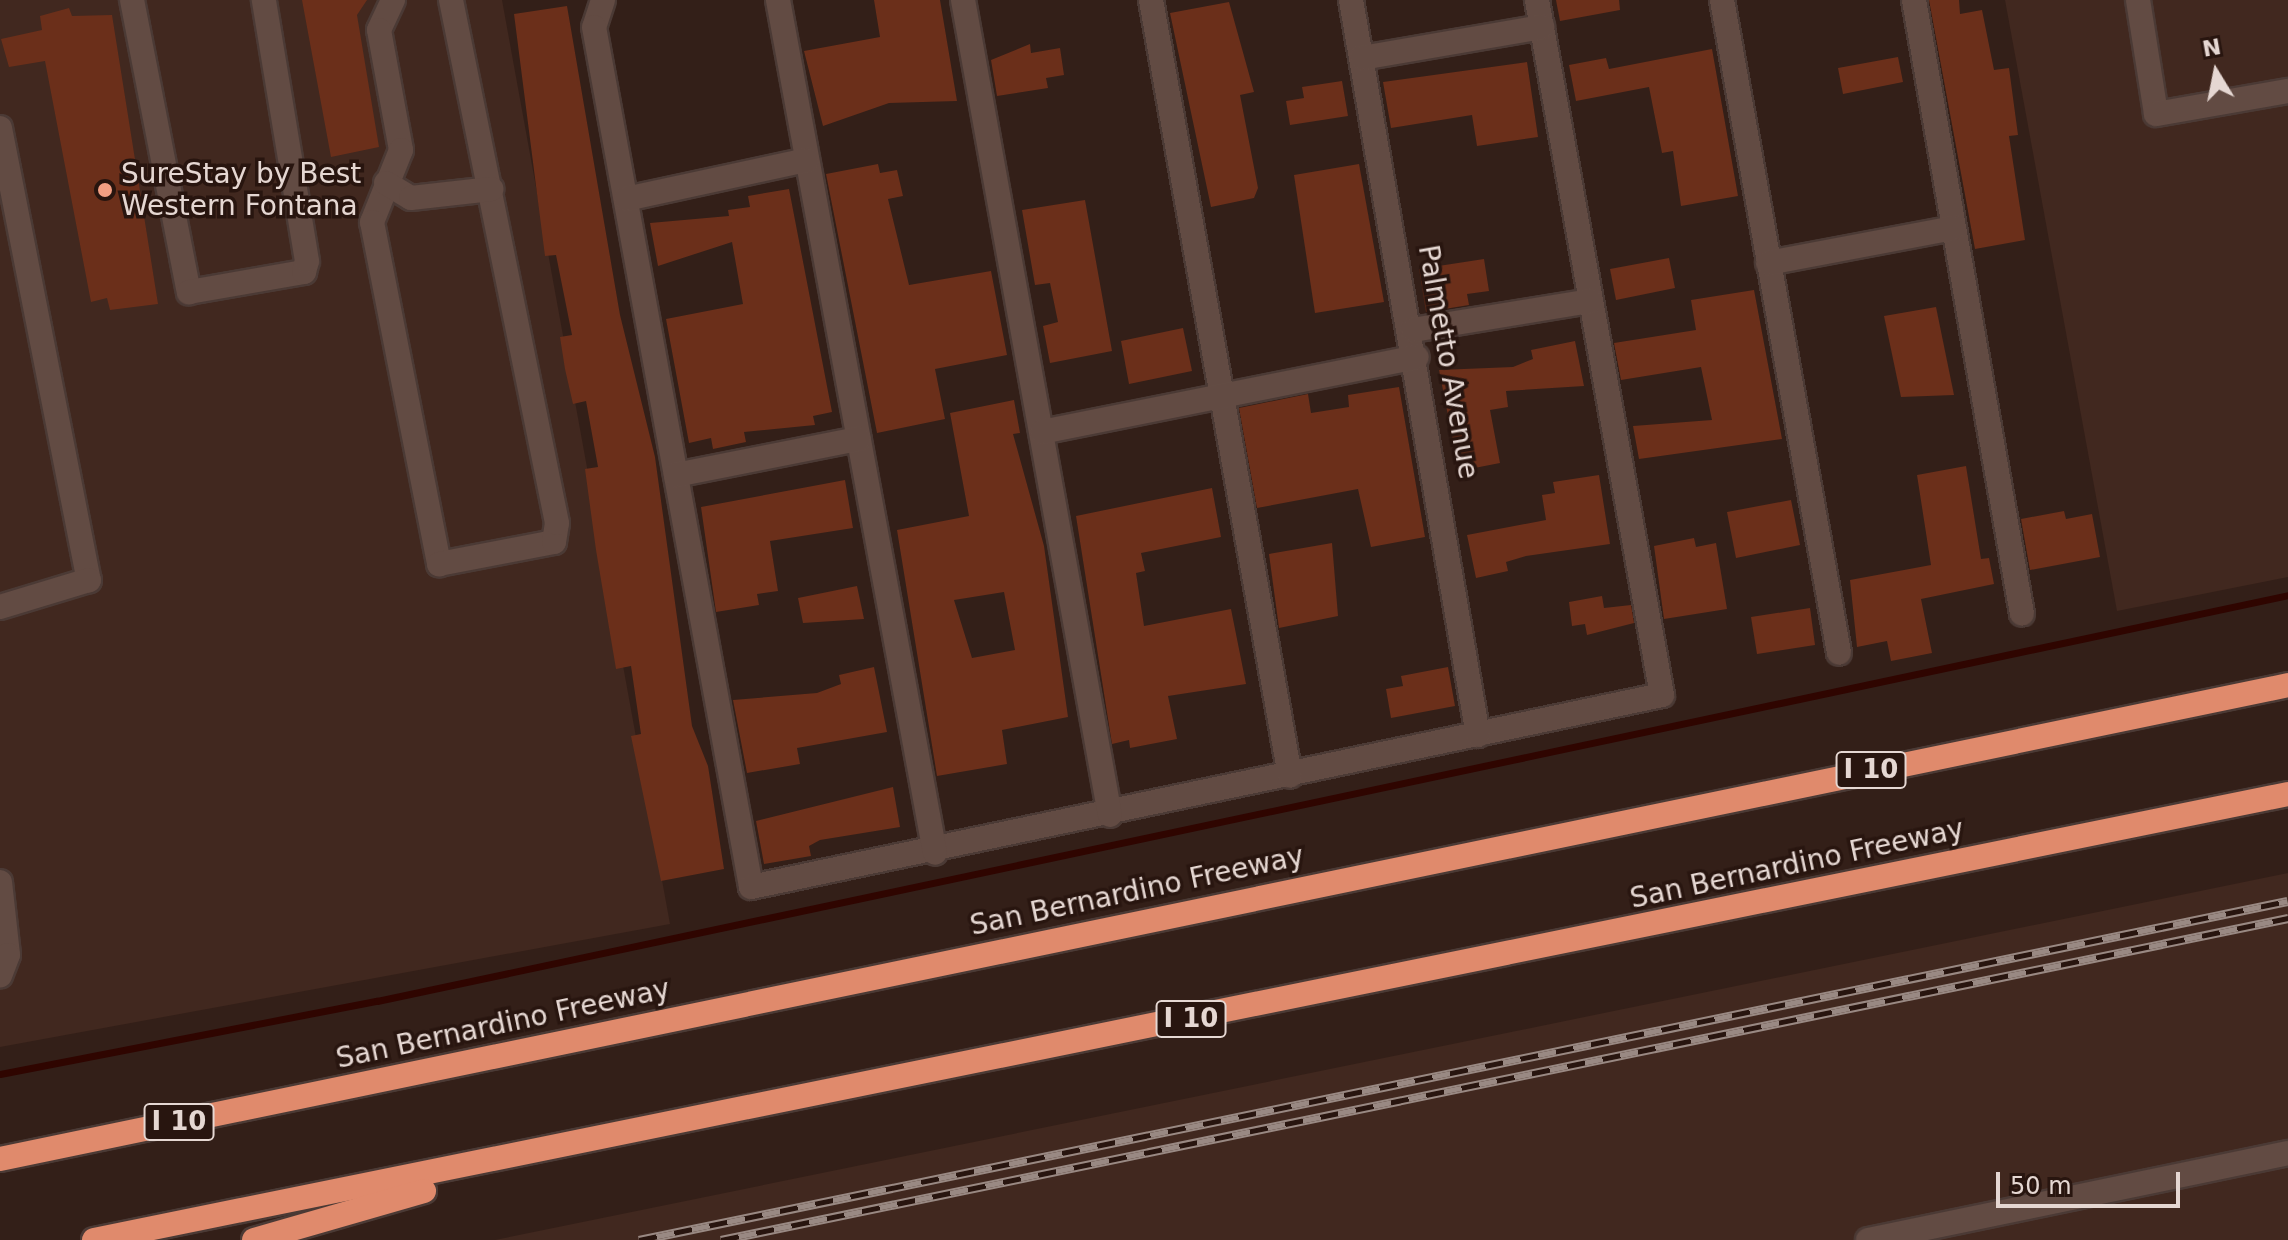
<!DOCTYPE html>
<html>
<head>
<meta charset="utf-8">
<style>
	body { margin:0 }
	#map { position:relative; width:2288px; height:1240px; overflow:hidden; background:#331f18; font-family:"DejaVu Sans",sans-serif }
	div>[style] { position:absolute }
	.built>* { inset:0; background:#41281f }
	.stream>* { height:7px; margin:-3.5px; padding:0 3.5px; transform-origin:3.5px; border-radius:3.5px; background:#2f0500 }
	.building>* { inset:0; background:#6b2f1a }
	.roads { filter:drop-shadow(2px 0 #4b3a35) drop-shadow(-2px 0 #4b3a35) drop-shadow(0 2px #4b3a35) drop-shadow(0 -2px #4b3a35) }
	.minor>* { height:24px; margin:-12px; padding:0 12px; transform-origin:12px; border-radius:12px; background:#624b43 }
	.highway>* { height:24px; margin:-12px; padding:0 12px; transform-origin:12px; border-radius:12px; background:#e08a6c }
	.rail>* { height:9px; margin-top:-4.5px; transform-origin:0; background:repeating-linear-gradient(90deg,#28150f 0 18px,#998983 0 36px); box-sizing:border-box; border-block:2px solid #998983 }
	.dots>* { width:22px; height:22px; translate:-50% -50%; box-sizing:border-box; border:4px solid #28150f; border-radius:50% }
	span { translate:-50% -50%; white-space:nowrap; text-align:center; line-height:1.15; -webkit-text-stroke:7px #28150f; paint-order:stroke }
	.shield-label span { padding:2px 6px; background:#28150f; border:2px solid; border-radius:6px; -webkit-text-stroke-width:0 }
	.shield-label { font-size:26px; color:#e5d7d2; font-weight:700 }
	.poi-label { font-size:28px; color:#e5d7d2 }
	.left { translate:0 -50%; text-align:left }
	.street-label { font-size:28px; color:#e5d7d2 }
	.north { position:absolute; left:2176px; top:32px; width:80px; height:80px; -webkit-text-stroke:6px #28150f; paint-order:stroke; rotate:350deg; font-size:22px; font-weight:700; line-height:32px; text-align:center; color:#e5d7d2 }
	.north::after { content:''; display:block; margin:auto; width:28px; height:36px; background:#e5d7d2; clip-path:polygon(50% 0,100% 100%,50% 72%,0 100%) }
	.scale { position:absolute; left:1996px; top:1172px; width:184px; height:36px; box-sizing:border-box; border:4px solid #e5d7d2; border-top:0; padding-left:10px; font-size:24px; line-height:28px; white-space:nowrap; color:#e5d7d2; -webkit-text-stroke:6px #28150f; paint-order:stroke }
</style>
</head>
<body>
<div id="map">
	<div class="built">
		<i style="clip-path:polygon(0 0,502px 0,670px 924px,0 1047px)"></i>
		<i style="clip-path:polygon(2005px 0,2288px 0,2288px 577px,2117px 611px)"></i>
		<i style="clip-path:polygon(2288px 873px,2288px 1240px,495px 1240px)"></i>
	</div>
	<div class="stream">
		<i style="left:0;top:1074px;width:384px;rotate:-11deg"></i>
		<i style="left:377px;top:1001px;width:1954px;rotate:-11.99deg"></i>
	</div>
	<div class="building">
		<i style="clip-path:polygon(302px 0,367px 0,357px 15px,379px 147px,331px 157px)"></i>
		<i style="clip-path:polygon(874px 0,940px 0,957px 101px,889px 103px,823px 126px,804px 51px,880px 37px)"></i>
		<i style="clip-path:polygon(1556px 0,1619px 0,1620px 10px,1560px 21px)"></i>
		<i style="clip-path:polygon(1929px 0,1959px 0,1960px 14px,1982px 10px,1994px 70px,2009px 68px,2018px 135px,2009px 136px,2025px 240px,1975px 249px)"></i>
		<i style="clip-path:polygon(1229px 2px,1254px 92px,1240px 95px,1258px 188px,1254px 198px,1211px 207px,1170px 13px)"></i>
		<i style="clip-path:polygon(567px 6px,620px 315px,655px 457px,692px 726px,708px 766px,724px 869px,661px 881px,631px 736px,641px 734px,631px 666px,616px 669px,596px 550px,585px 469px,598px 467px,586px 401px,573px 404px,565px 369px,560px 337px,572px 335px,556px 255px,545px 256px,514px 14px)"></i>
		<i style="clip-path:polygon(69px 8px,72px 16px,112px 15px,158px 304px,110px 310px,107px 298px,91px 302px,45px 61px,9px 67px,1px 39px,42px 30px,40px 16px)"></i>
		<i style="clip-path:polygon(1030px 44px,1031px 53px,1060px 48px,1064px 75px,1046px 78px,1048px 88px,997px 96px,991px 60px)"></i>
		<i style="clip-path:polygon(1712px 49px,1738px 196px,1681px 206px,1673px 151px,1662px 153px,1649px 87px,1576px 101px,1569px 65px,1606px 58px,1609px 69px)"></i>
		<i style="clip-path:polygon(1898px 57px,1903px 82px,1843px 94px,1838px 68px)"></i>
		<i style="clip-path:polygon(1527px 62px,1538px 137px,1477px 146px,1472px 115px,1391px 128px,1383px 82px)"></i>
		<i style="clip-path:polygon(1342px 81px,1348px 116px,1290px 125px,1286px 101px,1304px 98px,1302px 87px)"></i>
		<i style="clip-path:polygon(878px 164px,880px 173px,897px 170px,903px 196px,888px 199px,909px 285px,991px 271px,1007px 355px,935px 369px,945px 419px,877px 433px,826px 174px)"></i>
		<i style="clip-path:polygon(1359px 164px,1384px 302px,1315px 313px,1294px 175px)"></i>
		<i style="clip-path:polygon(789px 189px,832px 412px,813px 416px,815px 425px,744px 432px,746px 442px,713px 449px,711px 438px,689px 443px,666px 319px,743px 304px,732px 242px,658px 266px,650px 223px,729px 216px,728px 210px,750px 207px,748px 196px)"></i>
		<i style="clip-path:polygon(1085px 200px,1112px 351px,1050px 363px,1043px 326px,1058px 322px,1050px 283px,1035px 285px,1022px 210px)"></i>
		<i style="clip-path:polygon(1669px 258px,1675px 288px,1616px 300px,1610px 269px)"></i>
		<i style="clip-path:polygon(1484px 259px,1489px 291px,1467px 294px,1469px 305px,1426px 312px,1419px 269px)"></i>
		<i style="clip-path:polygon(1754px 290px,1782px 439px,1639px 459px,1633px 426px,1712px 420px,1701px 367px,1621px 380px,1614px 343px,1696px 330px,1691px 300px)"></i>
		<i style="clip-path:polygon(1936px 307px,1954px 395px,1901px 397px,1884px 316px)"></i>
		<i style="clip-path:polygon(1183px 328px,1192px 371px,1129px 384px,1121px 341px)"></i>
		<i style="clip-path:polygon(1575px 341px,1584px 386px,1506px 391px,1508px 407px,1490px 410px,1500px 463px,1459px 471px,1439px 370px,1513px 367px,1533px 359px,1531px 350px)"></i>
		<i style="clip-path:polygon(1399px 387px,1425px 537px,1371px 547px,1358px 489px,1257px 508px,1239px 408px,1308px 394px,1311px 413px,1349px 407px,1348px 395px)"></i>
		<i style="clip-path:polygon(evenodd,1014px 400px,1020px 433px,1013px 434px,1044px 546px,1068px 717px,1002px 730px,1007px 764px,937px 776px,897px 530px,969px 516px,950px 413px,1014px 400px,1004px 592px,1015px 650px,972px 658px,954px 600px,1004px 592px)"></i>
		<i style="clip-path:polygon(1966px 466px,1981px 559px,1989px 558px,1994px 584px,1921px 599px,1932px 653px,1891px 661px,1887px 641px,1857px 647px,1850px 580px,1931px 565px,1917px 475px)"></i>
		<i style="clip-path:polygon(1599px 475px,1610px 544px,1526px 556px,1506px 562px,1508px 571px,1476px 578px,1467px 535px,1546px 520px,1542px 495px,1555px 493px,1553px 482px)"></i>
		<i style="clip-path:polygon(845px 480px,853px 528px,770px 541px,778px 591px,757px 594px,759px 605px,716px 612px,701px 507px)"></i>
		<i style="clip-path:polygon(1212px 488px,1221px 537px,1141px 553px,1145px 571px,1136px 573px,1144px 626px,1231px 609px,1246px 684px,1168px 696px,1177px 739px,1130px 748px,1129px 740px,1112px 744px,1076px 516px)"></i>
		<i style="clip-path:polygon(1791px 500px,1800px 545px,1736px 558px,1727px 512px)"></i>
		<i style="clip-path:polygon(2064px 511px,2066px 519px,2092px 514px,2100px 557px,2030px 570px,2021px 519px)"></i>
		<i style="clip-path:polygon(1694px 538px,1696px 547px,1716px 543px,1727px 609px,1664px 619px,1654px 546px)"></i>
		<i style="clip-path:polygon(1332px 543px,1338px 616px,1279px 628px,1269px 554px)"></i>
		<i style="clip-path:polygon(857px 586px,864px 619px,803px 623px,798px 598px)"></i>
		<i style="clip-path:polygon(1602px 596px,1604px 608px,1631px 605px,1634px 623px,1587px 635px,1585px 624px,1572px 626px,1569px 602px)"></i>
		<i style="clip-path:polygon(1810px 608px,1815px 645px,1757px 654px,1751px 617px)"></i>
		<i style="clip-path:polygon(874px 667px,887px 732px,797px 748px,800px 764px,747px 773px,733px 700px,817px 693px,841px 684px,839px 675px)"></i>
		<i style="clip-path:polygon(1448px 667px,1455px 706px,1391px 718px,1386px 689px,1403px 686px,1401px 676px)"></i>
		<i style="clip-path:polygon(893px 787px,900px 827px,820px 840px,809px 846px,811px 856px,764px 864px,756px 821px)"></i>
	</div>
	<div class="roads">
		<div class="minor">
			<i style="left:132px;top:0;width:298px;rotate:79deg"></i>
			<i style="left:189px;top:292px;width:117px;rotate:-9.9deg"></i>
			<i style="left:304px;top:272px;width:11px;rotate:-75deg"></i>
			<i style="left:307px;top:261px;width:265px;rotate:-99.4deg"></i>
			<i style="left:393px;top:0;width:33px;rotate:115deg"></i>
			<i style="left:379px;top:30px;width:122px;rotate:79.6deg"></i>
			<i style="left:401px;top:150px;width:78px;rotate:111.9deg"></i>
			<i style="left:372px;top:222px;width:349px;rotate:78.9deg"></i>
			<i style="left:439px;top:564px;width:117px;rotate:-10.8deg"></i>
			<i style="left:554px;top:542px;width:19px;rotate:-81deg"></i>
			<i style="left:557px;top:523px;width:534px;rotate:-101.46deg"></i>
			<i style="left:603px;top:0;width:28px;rotate:108deg"></i>
			<i style="left:594px;top:27px;width:874px;rotate:79.65deg"></i>
			<i style="left:751px;top:887px;width:931px;rotate:-11.9deg"></i>
			<i style="left:1662px;top:695px;width:706px;rotate:-100.2deg"></i>
			<i style="left:778px;top:0;width:867px;rotate:79.57deg"></i>
			<i style="left:963px;top:0;width:828px;rotate:79.78deg"></i>
			<i style="left:1151px;top:0;width:788px;rotate:79.84deg"></i>
			<i style="left:1351px;top:0;width:746px;rotate:80.2deg"></i>
			<i style="left:1722px;top:0;width:663px;rotate:79.84deg"></i>
			<i style="left:1914px;top:0;width:623px;rotate:80.02deg"></i>
			<i style="left:2138px;top:0;width:115px;rotate:81deg"></i>
			<i style="left:2156px;top:114px;width:134px;rotate:-9.9deg"></i>
			<i style="left:1362px;top:58px;width:183px;rotate:-9.8deg"></i>
			<i style="left:0;top:128px;width:461px;rotate:78.9deg"></i>
			<i style="left:89px;top:580px;width:93px;rotate:163.1deg"></i>
			<i style="left:386px;top:183px;width:29px;rotate:31deg"></i>
			<i style="left:411px;top:198px;width:81px;rotate:-6.4deg"></i>
			<i style="left:626px;top:199px;width:185px;rotate:-12.2deg"></i>
			<i style="left:1768px;top:263px;width:189px;rotate:-10.7deg"></i>
			<i style="left:1413px;top:330px;width:180px;rotate:-9.3deg"></i>
			<i style="left:1042px;top:432px;width:382px;rotate:-11.3deg"></i>
			<i style="left:676px;top:475px;width:186px;rotate:-11.2deg"></i>
			<i style="left:0;top:882px;width:73px;rotate:83.7deg"></i>
			<i style="left:8px;top:955px;width:22px;rotate:111deg"></i>
			<i style="left:1868px;top:1240px;width:429px;rotate:-11.7deg"></i>
		</div>
		<div class="highway">
			<i style="left:0;top:1159px;width:2337px;rotate:-11.7deg"></i>
			<i style="left:94px;top:1240px;width:2239px;rotate:-11.49deg"></i>
			<i style="left:254px;top:1240px;width:177px;rotate:-16.1deg"></i>
		</div>
	</div>
	<div class="rail">
		<i style="left:639px;top:1240px;width:1683px;rotate:-11.62deg"></i>
		<i style="left:721px;top:1240px;width:1600px;rotate:-11.61deg"></i>
	</div>
	<div class="dots">
		<i style="left:105px;top:190px;background:#f39f83"></i>
	</div>
	<div class="shield-label">
		<span style="left:1871px;top:770px">I 10</span>
		<span style="left:1191px;top:1019px">I 10</span>
		<span style="left:179px;top:1122px">I 10</span>
	</div>
	<div class="poi-label">
		<span class="left" style="left:121px;top:190px">SureStay by Best<br>Western Fontana</span>
	</div>
	<div class="street-label">
		<span style="left:1448px;top:362px;rotate:80deg">Palmetto Avenue</span>
		<span style="left:1797px;top:864px;rotate:-12deg">San Bernardino Freeway</span>
		<span style="left:1137px;top:891px;rotate:-12deg">San Bernardino Freeway</span>
		<span style="left:503px;top:1024px;rotate:-12deg">San Bernardino Freeway</span>
	</div>
	<div class="north">N</div>
	<div class="scale">50 m</div>
</div>
</body>
</html>
